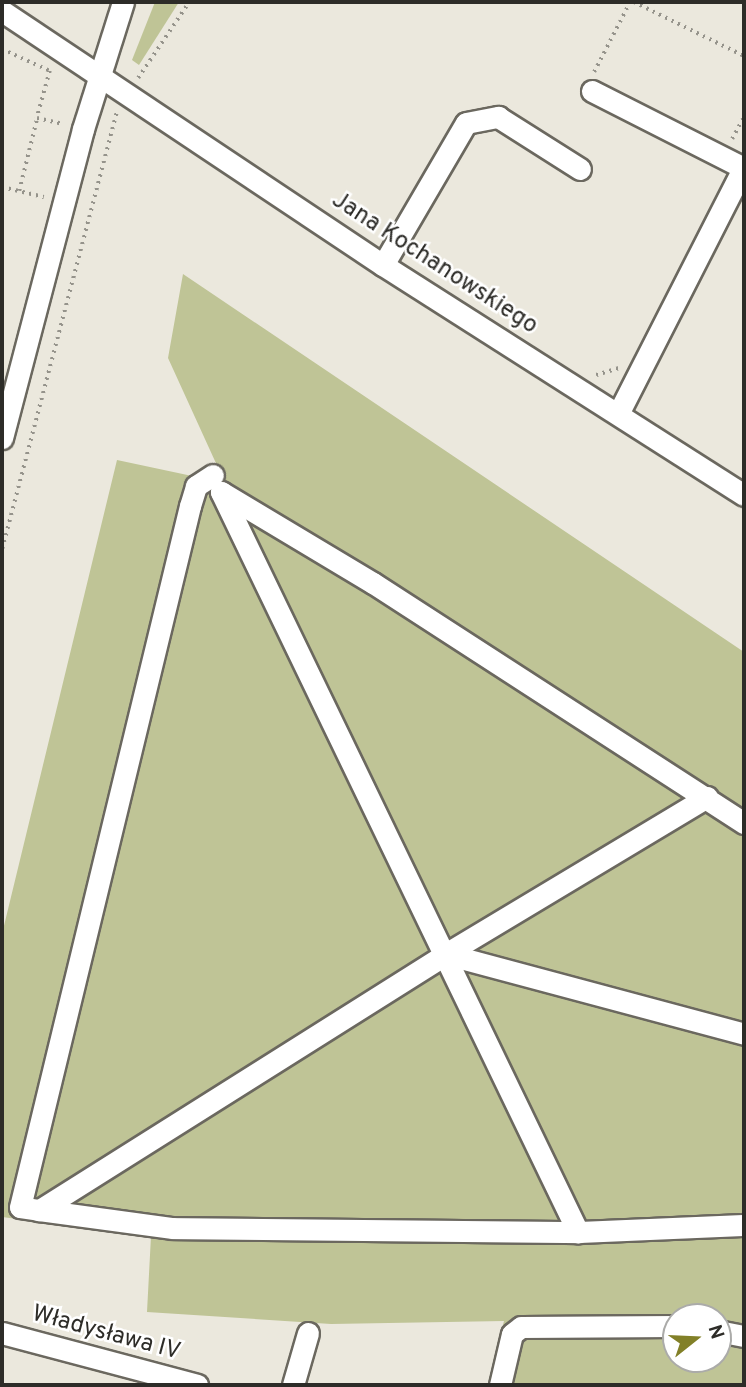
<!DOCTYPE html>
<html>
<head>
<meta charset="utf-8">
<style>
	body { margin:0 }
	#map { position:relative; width:746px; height:1387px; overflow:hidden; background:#ebe8dd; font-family:Overpass,sans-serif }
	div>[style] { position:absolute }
	.green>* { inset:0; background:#bfc496 }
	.path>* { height:3.5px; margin-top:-1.75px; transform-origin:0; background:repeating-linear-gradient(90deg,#95938b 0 2px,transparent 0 7px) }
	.roads { filter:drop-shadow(2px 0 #6b685f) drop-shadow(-2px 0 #6b685f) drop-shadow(0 2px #6b685f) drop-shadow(0 -2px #6b685f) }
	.minor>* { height:21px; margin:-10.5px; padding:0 10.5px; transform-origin:10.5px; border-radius:10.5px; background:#fff }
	span { translate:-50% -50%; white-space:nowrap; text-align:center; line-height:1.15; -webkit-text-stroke:5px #fff; paint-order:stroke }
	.street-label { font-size:24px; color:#2d2c28 }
	.frame { position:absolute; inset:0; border:4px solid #2d2c28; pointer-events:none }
	.north { position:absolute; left:662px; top:1303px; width:70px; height:70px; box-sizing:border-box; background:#fff; border:2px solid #ababa9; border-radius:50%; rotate:72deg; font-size:19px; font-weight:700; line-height:28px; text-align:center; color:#2d2c28 }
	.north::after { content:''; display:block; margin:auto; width:24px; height:32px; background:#828028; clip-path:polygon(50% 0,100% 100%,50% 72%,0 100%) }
</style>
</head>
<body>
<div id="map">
	<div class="green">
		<i style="clip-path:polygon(155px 2px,179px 2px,139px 65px,132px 60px)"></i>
		<i style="clip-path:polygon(evenodd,183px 274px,744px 652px,744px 1385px,488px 1385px,504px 1321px,331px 1324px,147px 1312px,151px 1236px,2px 1217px,2px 934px,117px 460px,225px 483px,168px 358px,183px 274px,676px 1317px,718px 1317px,718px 1359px,676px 1359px,676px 1317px)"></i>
	</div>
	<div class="path">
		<i style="left:634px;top:2px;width:123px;rotate:26.1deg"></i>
		<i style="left:2px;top:49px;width:53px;rotate:24.6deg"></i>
		<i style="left:50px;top:71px;width:49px;rotate:105.5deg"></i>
		<i style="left:37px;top:118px;width:27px;rotate:13deg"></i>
		<i style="left:594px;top:72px;width:79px;rotate:-62.8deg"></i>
		<i style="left:138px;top:78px;width:92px;rotate:-56.1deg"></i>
		<i style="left:732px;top:139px;width:26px;rotate:-62deg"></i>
		<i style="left:2px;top:187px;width:43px;rotate:13.4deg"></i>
		<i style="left:19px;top:191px;width:75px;rotate:-76.1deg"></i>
		<i style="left:596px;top:375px;width:24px;rotate:-17deg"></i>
		<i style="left:2px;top:549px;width:452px;rotate:-75.3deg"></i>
	</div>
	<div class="roads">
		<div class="minor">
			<i style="left:2px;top:11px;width:458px;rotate:33.7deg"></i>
			<i style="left:383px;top:265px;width:428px;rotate:32.5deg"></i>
			<i style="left:592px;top:91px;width:170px;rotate:26.9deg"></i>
			<i style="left:383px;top:265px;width:164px;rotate:-59.7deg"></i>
			<i style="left:466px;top:123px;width:33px;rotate:-11deg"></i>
			<i style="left:498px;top:117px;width:97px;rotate:32.4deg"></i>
			<i style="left:619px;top:412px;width:275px;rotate:-63deg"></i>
			<i style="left:2px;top:438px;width:319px;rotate:-75.3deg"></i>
			<i style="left:83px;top:129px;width:133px;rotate:-72.5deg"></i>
			<i style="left:221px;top:492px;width:822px;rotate:64.25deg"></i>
			<i style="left:578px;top:1232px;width:166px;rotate:-2.4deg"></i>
			<i style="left:221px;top:492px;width:177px;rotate:30.9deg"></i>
			<i style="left:373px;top:583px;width:442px;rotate:32.9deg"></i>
			<i style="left:707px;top:797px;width:305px;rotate:149deg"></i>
			<i style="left:446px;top:954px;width:309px;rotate:15deg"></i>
			<i style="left:446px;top:954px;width:481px;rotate:147.8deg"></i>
			<i style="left:39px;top:1210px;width:135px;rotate:7.7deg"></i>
			<i style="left:173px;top:1228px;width:405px;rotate:0.6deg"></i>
			<i style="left:39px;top:1210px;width:19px;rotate:-171deg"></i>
			<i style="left:20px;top:1207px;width:721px;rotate:-76.37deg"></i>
			<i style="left:190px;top:506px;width:21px;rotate:-73deg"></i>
			<i style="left:196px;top:486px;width:20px;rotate:-33deg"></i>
			<i style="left:718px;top:1331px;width:26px;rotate:11deg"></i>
			<i style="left:2px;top:1333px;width:202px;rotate:14.9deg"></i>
			<i style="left:293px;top:1385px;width:54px;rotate:-73.9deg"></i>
			<i style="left:500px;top:1385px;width:52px;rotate:-76.8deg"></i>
			<i style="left:512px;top:1334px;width:11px;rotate:-38deg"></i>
			<i style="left:521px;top:1327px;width:155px;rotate:-0.4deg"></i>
		</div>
	</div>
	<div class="street-label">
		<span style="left:434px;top:264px;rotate:33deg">Jana Kochanowskiego</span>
		<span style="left:106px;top:1334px;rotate:15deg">Władysława IV</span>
	</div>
	<div class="frame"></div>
	<div class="north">N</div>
</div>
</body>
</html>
